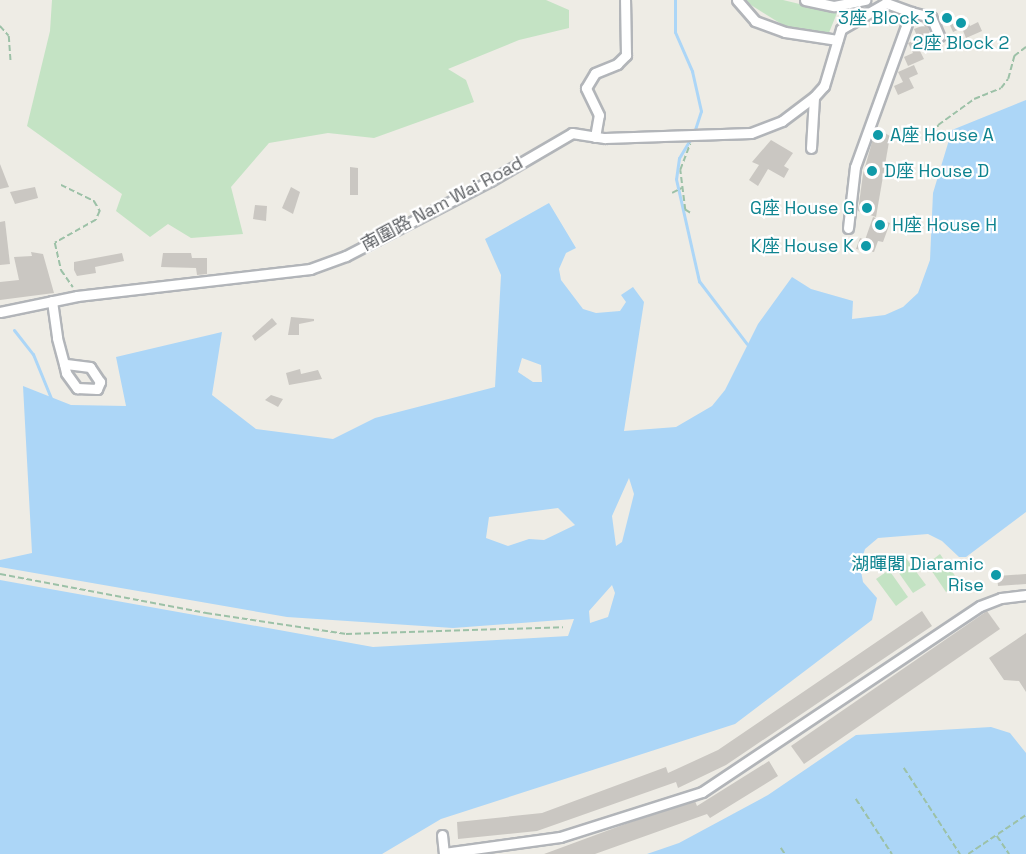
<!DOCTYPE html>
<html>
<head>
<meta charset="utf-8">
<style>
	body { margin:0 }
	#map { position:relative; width:1026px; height:854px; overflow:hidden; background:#eeece5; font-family:"Space Grotesk","Noto Sans TC",sans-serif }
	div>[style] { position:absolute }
	.green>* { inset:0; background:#c4e3c4 }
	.water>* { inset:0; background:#acd6f7 }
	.stream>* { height:3px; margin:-1.5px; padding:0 1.5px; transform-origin:1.5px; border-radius:1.5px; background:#acd6f7 }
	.building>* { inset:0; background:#cac7c2 }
	.path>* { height:1.5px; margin-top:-0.75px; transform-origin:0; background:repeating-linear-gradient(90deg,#9cc1a7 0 6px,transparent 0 9px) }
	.roads { filter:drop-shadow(2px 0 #b2b5b9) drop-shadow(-2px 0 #b2b5b9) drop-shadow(0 2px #b2b5b9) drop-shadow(0 -2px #b2b5b9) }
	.minor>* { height:9px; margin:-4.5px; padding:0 4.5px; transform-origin:4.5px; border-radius:4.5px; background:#fff }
	.dots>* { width:16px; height:16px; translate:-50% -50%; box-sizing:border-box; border:3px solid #fff; border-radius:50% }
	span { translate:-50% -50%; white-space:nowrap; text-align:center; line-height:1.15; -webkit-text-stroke:4.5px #fff; paint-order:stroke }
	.culture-label { font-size:18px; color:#0d838f }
	.right { translate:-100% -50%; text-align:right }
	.left { translate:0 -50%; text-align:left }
	.street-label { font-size:18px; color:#5d6064 }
</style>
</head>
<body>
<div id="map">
	<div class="green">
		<i style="clip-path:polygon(52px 0,546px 0,569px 10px,569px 28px,519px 40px,448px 69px,466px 80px,474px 102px,374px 138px,328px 133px,269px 143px,231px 187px,243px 234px,191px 238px,168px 224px,150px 237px,116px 211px,122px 194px,27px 126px,50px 31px)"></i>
		<i style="clip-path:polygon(743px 0,783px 0,837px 13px,828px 35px,791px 30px)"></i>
		<i style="clip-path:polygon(940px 554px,960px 583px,946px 592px,927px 564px)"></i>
		<i style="clip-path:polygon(906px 558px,926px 585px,913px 593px,894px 566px)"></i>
		<i style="clip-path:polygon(889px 570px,908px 597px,896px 606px,876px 579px)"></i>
	</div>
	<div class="water">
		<i style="clip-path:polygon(evenodd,1026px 100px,1026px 512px,966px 557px,959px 557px,942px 541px,928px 534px,878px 538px,865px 549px,860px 565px,863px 582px,877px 598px,872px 620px,735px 724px,441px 819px,382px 854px,0 854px,0 580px,373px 647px,568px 636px,574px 619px,453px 628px,287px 617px,0 567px,0 560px,32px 553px,23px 386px,71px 405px,126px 406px,116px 357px,222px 332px,212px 395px,256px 429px,333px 439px,375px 418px,495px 387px,501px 275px,485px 239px,549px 203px,576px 248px,566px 253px,559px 269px,561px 280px,583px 309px,596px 313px,620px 311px,626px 302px,621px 295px,633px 287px,644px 302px,624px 431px,676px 427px,712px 406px,725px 390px,758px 324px,792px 277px,811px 289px,853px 301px,852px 319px,885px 315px,903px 307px,918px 293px,930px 260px,933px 193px,952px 130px,1026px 100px,522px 358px,541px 365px,542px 382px,533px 382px,518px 372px,522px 358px,1026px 100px,629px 478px,634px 494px,622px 542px,616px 546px,612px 516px,629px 478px,1026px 100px,558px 508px,575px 525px,544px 540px,529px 539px,508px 546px,486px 538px,489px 517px,558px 508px,1026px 100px,612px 585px,615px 593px,608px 617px,590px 623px,589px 611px,612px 585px)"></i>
		<i style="clip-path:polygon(991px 727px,1010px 733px,1026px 753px,1026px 854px,647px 854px,679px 843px,768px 795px,856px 735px)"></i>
	</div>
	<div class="stream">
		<i style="left:675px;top:0;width:32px;rotate:90deg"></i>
		<i style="left:675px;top:32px;width:43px;rotate:66.4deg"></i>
		<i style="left:692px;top:71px;width:41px;rotate:77.3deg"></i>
		<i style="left:701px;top:111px;width:23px;rotate:108deg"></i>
		<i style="left:691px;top:138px;width:23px;rotate:121deg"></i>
		<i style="left:679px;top:158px;width:21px;rotate:98deg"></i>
		<i style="left:676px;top:179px;width:105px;rotate:77.3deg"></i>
		<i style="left:699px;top:281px;width:79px;rotate:52.7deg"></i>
		<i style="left:14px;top:330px;width:31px;rotate:52deg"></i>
		<i style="left:33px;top:354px;width:48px;rotate:67.8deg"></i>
	</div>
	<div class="building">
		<i style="clip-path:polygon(951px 11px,955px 20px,942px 25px,939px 19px)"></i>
		<i style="clip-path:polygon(965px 16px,970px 26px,978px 22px,982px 31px,966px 38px,962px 28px,953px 32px,949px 23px)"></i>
		<i style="clip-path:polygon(927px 24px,930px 33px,918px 38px,914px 29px)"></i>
		<i style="clip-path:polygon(924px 36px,928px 45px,919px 49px,924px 59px,908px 66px,904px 57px,913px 53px,908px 43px)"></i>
		<i style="clip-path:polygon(914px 65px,918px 74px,909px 78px,914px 88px,898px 95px,894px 86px,903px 82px,898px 72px)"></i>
		<i style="clip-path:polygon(876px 128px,890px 136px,876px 217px,858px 211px,863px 174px)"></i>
		<i style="clip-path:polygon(771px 140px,793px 153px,784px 166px,789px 169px,784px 178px,768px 169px,758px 186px,749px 180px,759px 165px,752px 162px)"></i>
		<i style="clip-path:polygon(0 164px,9px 187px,0 189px)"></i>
		<i style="clip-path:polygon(350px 167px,358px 168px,358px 195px,350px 195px)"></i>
		<i style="clip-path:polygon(35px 187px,38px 198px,15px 204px,10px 192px)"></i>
		<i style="clip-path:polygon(291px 187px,300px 192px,293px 214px,282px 208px)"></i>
		<i style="clip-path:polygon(255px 205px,267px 206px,266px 221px,253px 219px)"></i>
		<i style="clip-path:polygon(873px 217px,890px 223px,883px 242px,878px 241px,874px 252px,856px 249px,860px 238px,865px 240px)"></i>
		<i style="clip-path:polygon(5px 221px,10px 264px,0 265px,0 222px)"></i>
		<i style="clip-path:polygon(31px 252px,43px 254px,54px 293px,0 300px,0 282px,19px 280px,14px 257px,32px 256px)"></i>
		<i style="clip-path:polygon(122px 253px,124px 261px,95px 267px,96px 273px,77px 276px,74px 270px,74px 262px)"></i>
		<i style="clip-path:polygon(163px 253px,191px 253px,192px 258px,207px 258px,207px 274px,197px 275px,196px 268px,161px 267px)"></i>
		<i style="clip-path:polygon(291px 317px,314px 319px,314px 321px,299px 324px,299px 335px,288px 335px)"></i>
		<i style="clip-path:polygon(272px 318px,277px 324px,255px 341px,252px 336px)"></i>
		<i style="clip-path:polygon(300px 369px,301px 374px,318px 370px,322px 379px,289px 385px,286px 373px)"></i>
		<i style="clip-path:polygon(271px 395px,283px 399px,278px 407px,265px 400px)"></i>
		<i style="clip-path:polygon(1026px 574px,1026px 584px,998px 586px,997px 576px)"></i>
		<i style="clip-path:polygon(922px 611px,932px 626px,726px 765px,678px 788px,676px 782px,537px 831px,458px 839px,457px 822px,542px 813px,666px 767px,668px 773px,718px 750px)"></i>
		<i style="clip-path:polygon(987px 611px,1000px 629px,804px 764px,791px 746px)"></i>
		<i style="clip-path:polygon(1026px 633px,1026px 692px,1019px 681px,1004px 680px,989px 658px)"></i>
		<i style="clip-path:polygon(769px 761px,778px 776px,710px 818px,707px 814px,595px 854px,544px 854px,628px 823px,695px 801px,697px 806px)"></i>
	</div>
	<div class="path">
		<i style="left:0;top:26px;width:13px;rotate:48deg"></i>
		<i style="left:9px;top:36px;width:26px;rotate:86deg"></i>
		<i style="left:929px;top:143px;width:20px;rotate:-63deg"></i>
		<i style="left:938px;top:125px;width:44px;rotate:-35.8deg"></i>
		<i style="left:974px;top:99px;width:29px;rotate:-22deg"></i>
		<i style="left:1001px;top:88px;width:11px;rotate:-52deg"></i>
		<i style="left:1008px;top:79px;width:24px;rotate:-75deg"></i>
		<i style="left:1014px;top:56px;width:15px;rotate:-37deg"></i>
		<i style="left:61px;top:185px;width:37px;rotate:26deg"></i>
		<i style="left:94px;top:201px;width:12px;rotate:59deg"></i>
		<i style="left:100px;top:211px;width:10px;rotate:114deg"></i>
		<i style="left:96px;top:220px;width:47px;rotate:150.7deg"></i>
		<i style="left:55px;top:243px;width:28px;rotate:77deg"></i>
		<i style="left:61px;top:270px;width:21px;rotate:55deg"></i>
		<i style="left:672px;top:193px;width:11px;rotate:-27deg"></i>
		<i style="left:690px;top:213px;width:6px;rotate:-149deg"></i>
		<i style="left:685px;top:210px;width:40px;rotate:-97.1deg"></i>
		<i style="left:680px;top:170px;width:28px;rotate:-69deg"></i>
		<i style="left:0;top:574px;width:210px;rotate:10.7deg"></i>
		<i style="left:206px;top:613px;width:142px;rotate:8.5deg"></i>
		<i style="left:346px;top:634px;width:217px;rotate:-1.8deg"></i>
		<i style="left:904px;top:768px;width:103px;rotate:56.9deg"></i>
		<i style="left:856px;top:799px;width:66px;rotate:56.8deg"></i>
		<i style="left:997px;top:836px;width:22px;rotate:56deg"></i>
		<i style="left:781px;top:848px;width:7px;rotate:56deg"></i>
		<i style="left:968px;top:854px;width:70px;rotate:-33.9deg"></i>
	</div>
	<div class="roads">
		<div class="minor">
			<i style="left:737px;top:0;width:28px;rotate:49deg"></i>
			<i style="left:755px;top:21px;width:32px;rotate:20deg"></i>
			<i style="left:785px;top:32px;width:53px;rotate:8.7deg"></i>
			<i style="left:805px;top:0;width:30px;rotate:12deg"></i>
			<i style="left:834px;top:6px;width:32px;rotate:-11deg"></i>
			<i style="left:911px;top:12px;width:21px;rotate:14deg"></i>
			<i style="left:931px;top:17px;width:21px;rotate:67deg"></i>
			<i style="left:595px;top:137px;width:22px;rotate:-80deg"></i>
			<i style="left:599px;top:115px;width:30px;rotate:-116deg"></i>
			<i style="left:586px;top:88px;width:17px;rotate:-59deg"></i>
			<i style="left:595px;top:73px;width:24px;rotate:-22deg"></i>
			<i style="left:617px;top:64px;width:13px;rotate:-45deg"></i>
			<i style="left:626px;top:55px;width:55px;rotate:-91deg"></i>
			<i style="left:811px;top:148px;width:51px;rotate:-86.6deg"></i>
			<i style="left:848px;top:228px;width:61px;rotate:-83.5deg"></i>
			<i style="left:855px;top:167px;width:165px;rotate:-70.1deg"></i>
			<i style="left:911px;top:12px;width:27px;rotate:-160deg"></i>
			<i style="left:52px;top:301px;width:37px;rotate:82deg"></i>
			<i style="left:57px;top:338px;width:27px;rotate:75deg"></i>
			<i style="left:64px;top:364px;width:9px;rotate:77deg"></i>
			<i style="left:66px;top:373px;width:19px;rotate:54deg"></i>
			<i style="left:77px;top:388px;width:20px;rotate:3deg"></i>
			<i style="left:97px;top:389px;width:8px;rotate:-67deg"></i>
			<i style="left:100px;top:382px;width:18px;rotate:-124deg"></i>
			<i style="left:90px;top:367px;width:26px;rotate:-173deg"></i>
			<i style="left:0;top:312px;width:79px;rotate:-11.7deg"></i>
			<i style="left:77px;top:296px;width:235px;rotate:-6.6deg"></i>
			<i style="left:310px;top:269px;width:38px;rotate:-20deg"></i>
			<i style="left:346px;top:256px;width:162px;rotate:-27.5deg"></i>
			<i style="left:490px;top:181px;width:95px;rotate:-30.3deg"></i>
			<i style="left:572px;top:133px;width:33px;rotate:9deg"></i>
			<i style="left:605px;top:138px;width:146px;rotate:-2deg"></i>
			<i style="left:751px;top:133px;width:33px;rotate:-21deg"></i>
			<i style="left:782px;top:121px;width:40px;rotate:-37deg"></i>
			<i style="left:814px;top:97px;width:15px;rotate:-48deg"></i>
			<i style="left:824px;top:86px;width:59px;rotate:-73.4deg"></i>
			<i style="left:841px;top:29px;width:52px;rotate:-30deg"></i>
			<i style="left:442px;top:835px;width:19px;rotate:84deg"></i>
			<i style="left:444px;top:853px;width:117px;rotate:-7.9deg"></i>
			<i style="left:560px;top:837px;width:149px;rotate:-17.6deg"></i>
			<i style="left:702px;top:792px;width:334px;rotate:-33.8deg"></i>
			<i style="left:980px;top:606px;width:22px;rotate:-21deg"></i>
			<i style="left:1001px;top:598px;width:25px;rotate:-7deg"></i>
		</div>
	</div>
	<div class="dots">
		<i style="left:947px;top:18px;background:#0f9aa8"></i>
		<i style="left:961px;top:23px;background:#0f9aa8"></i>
		<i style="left:878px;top:135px;background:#0f9aa8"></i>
		<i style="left:872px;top:171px;background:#0f9aa8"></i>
		<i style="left:867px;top:208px;background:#0f9aa8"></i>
		<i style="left:880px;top:225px;background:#0f9aa8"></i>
		<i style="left:866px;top:246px;background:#0f9aa8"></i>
		<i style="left:996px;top:575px;background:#0f9aa8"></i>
	</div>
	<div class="culture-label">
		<span class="right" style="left:935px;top:18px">3座 Block 3</span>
		<span style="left:961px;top:43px">2座 Block 2</span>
		<span class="left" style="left:890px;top:135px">A座 House A</span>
		<span class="left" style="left:884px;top:171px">D座 House D</span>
		<span class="right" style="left:855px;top:208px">G座 House G</span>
		<span class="left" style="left:892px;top:225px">H座 House H</span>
		<span class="right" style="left:854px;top:246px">K座 House K</span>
		<span class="right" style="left:984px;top:575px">湖暉閣 Diaramic<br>Rise</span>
	</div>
	<div class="street-label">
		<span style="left:442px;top:204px;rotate:-28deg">南圍路 Nam Wai Road</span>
	</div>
</div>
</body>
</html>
